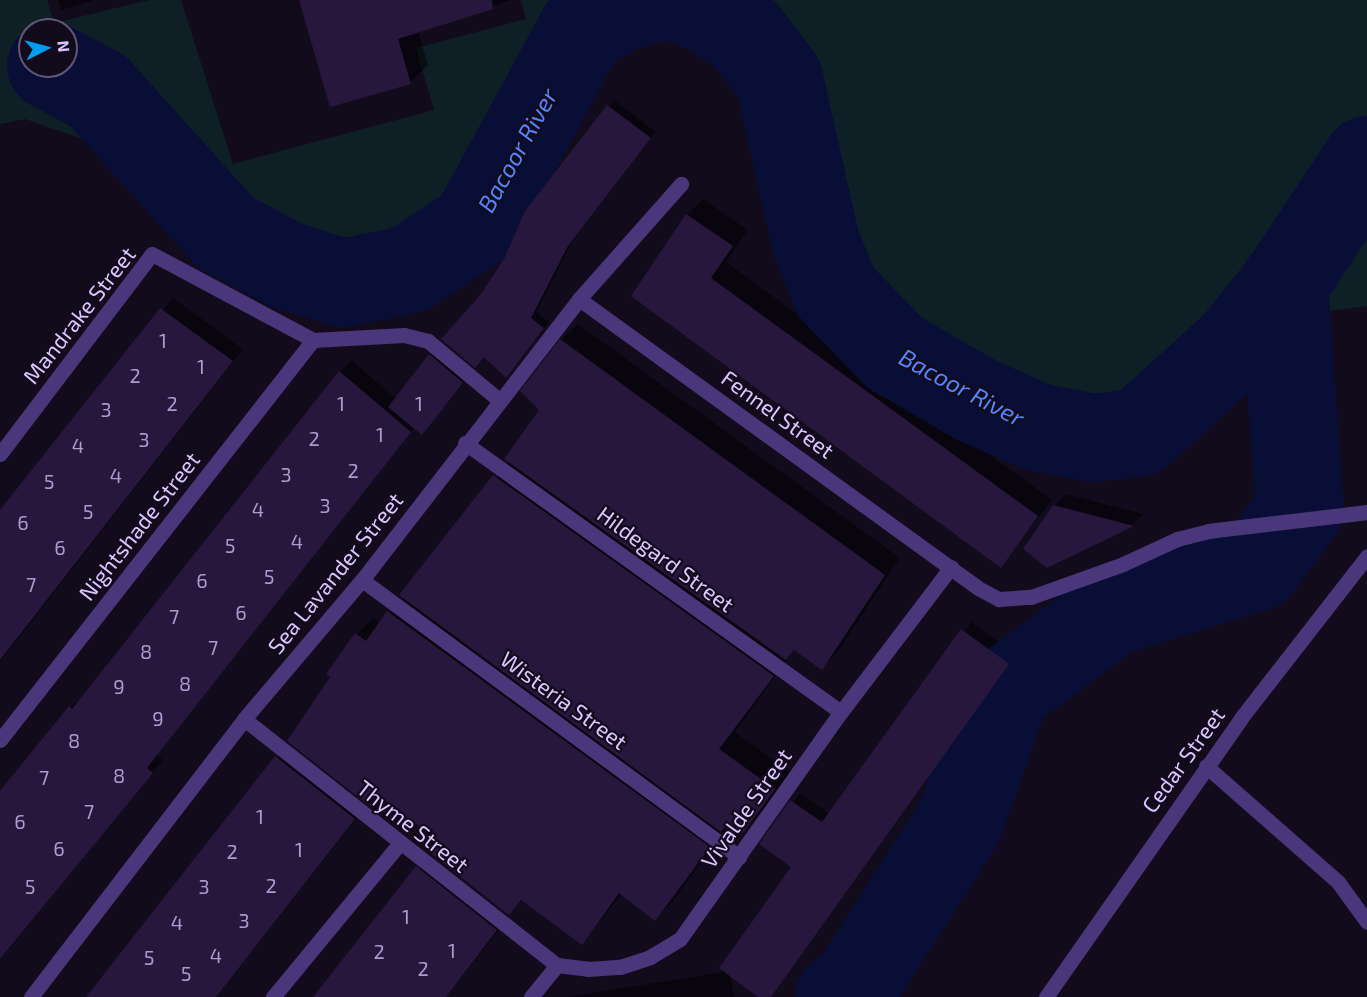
<!DOCTYPE html>
<html>
<head>
<meta charset="utf-8">
<style>
	body { margin:0 }
	#map { position:relative; width:1367px; height:997px; overflow:hidden; background:#120b1c; font-family:"Exo 2",sans-serif }
	div>[style] { position:absolute }
	.green>* { inset:0; background:#0e2025 }
	.shadow>* { inset:0; background:#0007 }
	.river>* { height:88px; margin:-44px; padding:0 44px; transform-origin:44px; border-radius:44px; background:#090e37 }
	.building>* { inset:0; background:#28173c }
	.street>* { height:15px; margin:-7.5px; padding:0 7.5px; transform-origin:7.5px; border-radius:7.5px; background:#4a367a }
	span { translate:-50% -50%; white-space:nowrap; text-align:center; line-height:1.15; -webkit-text-stroke:4.5px #120b1c; paint-order:stroke }
	.number-label { font-size:20px; color:#ae9ace }
	.number-label span { -webkit-text-stroke-width:0 }
	.street-label { font-size:22px; color:#dbc6ff }
	.water-label { font-size:24px; color:#5585fe; font-style:italic }
	.north { position:absolute; left:18px; top:18px; width:60px; height:60px; box-sizing:border-box; background:#120b1c; border:2px solid #625677; border-radius:50%; rotate:84deg; font-size:16px; font-weight:700; line-height:24px; text-align:center; color:#dbc6ff }
	.north::after { content:''; display:block; margin:auto; width:21px; height:27px; background:#029cef; clip-path:polygon(50% 0,100% 100%,50% 72%,0 100%) }
</style>
</head>
<body>
<div id="map">
	<div class="green">
		<i style="clip-path:polygon(evenodd,0 0,47px 0,54px 23px,149px 0,181px 0,233px 164px,434px 110px,416px 48px,526px 19px,521px 0,1367px 0,1367px 306px,1291px 316px,1242px 363px,1189px 407px,1133px 442px,1073px 457px,1020px 447px,876px 363px,819px 312px,794px 254px,761px 102px,727px 46px,694px 21px,652px 23px,612px 46px,480px 243px,439px 284px,351px 309px,266px 288px,195px 247px,131px 180px,80px 138px,25px 119px,0 124px,0 0,30px 30px,66px 30px,66px 66px,30px 66px,30px 30px)"></i>
	</div>
	<div class="shadow">
		<i style="clip-path:polygon(58px 0,94px 0,61px 10px)"></i>
		<i style="clip-path:polygon(301px 0,511px 0,418px 31px,428px 65px,410px 82px)"></i>
		<i style="clip-path:polygon(614px 100px,656px 132px,574px 239px,536px 312px,549px 322px,512px 370px,483px 295px,505px 259px,525px 214px)"></i>
		<i style="clip-path:polygon(703px 199px,748px 230px,726px 262px,1052px 500px,1000px 566px,633px 296px,687px 215px)"></i>
		<i style="clip-path:polygon(173px 298px,243px 349px,0 662px,0 513px)"></i>
		<i style="clip-path:polygon(578px 324px,900px 558px,838px 651px,822px 668px,795px 649px,735px 732px,790px 772px,760px 815px,743px 831px,729px 821px,722px 828px,725px 830px,672px 902px,655px 919px,622px 894px,582px 943px,522px 900px,509px 913px,439px 839px,328px 673px,357px 634px,373px 618px,380px 623px,404px 597px,510px 461px,541px 410px,561px 340px)"></i>
		<i style="clip-path:polygon(442px 344px,474px 371px,422px 433px,415px 427px,157px 755px,163px 760px,0 960px,0 793px,70px 707px,83px 697px,340px 372px,351px 360px,397px 399px)"></i>
		<i style="clip-path:polygon(1066px 494px,1144px 514px,1133px 524px,1048px 567px,1054px 506px)"></i>
		<i style="clip-path:polygon(971px 622px,1016px 655px,770px 997px,730px 972px,734px 997px,566px 997px,729px 971px,793px 867px,761px 844px,800px 793px,830px 814px)"></i>
		<i style="clip-path:polygon(288px 745px,366px 806px,216px 997px,88px 997px)"></i>
		<i style="clip-path:polygon(428px 856px,508px 918px,446px 997px,315px 997px)"></i>
	</div>
	<div class="river">
		<i style="left:682px;top:0;width:10px;rotate:6deg"></i>
		<i style="left:692px;top:1px;width:62px;rotate:31.9deg"></i>
		<i style="left:745px;top:34px;width:56px;rotate:52.9deg"></i>
		<i style="left:779px;top:79px;width:168px;rotate:77.3deg"></i>
		<i style="left:816px;top:243px;width:53px;rotate:67.8deg"></i>
		<i style="left:836px;top:292px;width:85px;rotate:46deg"></i>
		<i style="left:895px;top:353px;width:94px;rotate:30.1deg"></i>
		<i style="left:976px;top:400px;width:67px;rotate:23.9deg"></i>
		<i style="left:1037px;top:427px;width:58px;rotate:10.9deg"></i>
		<i style="left:1094px;top:438px;width:46px;rotate:-7.4deg"></i>
		<i style="left:1140px;top:432px;width:128px;rotate:-42.2deg"></i>
		<i style="left:1235px;top:346px;width:78px;rotate:-51.2deg"></i>
		<i style="left:1284px;top:285px;width:150px;rotate:-56.4deg"></i>
		<i style="left:51px;top:66px;width:53px;rotate:28deg"></i>
		<i style="left:98px;top:91px;width:191px;rotate:48deg"></i>
		<i style="left:226px;top:233px;width:68px;rotate:28.1deg"></i>
		<i style="left:286px;top:265px;width:60px;rotate:17.5deg"></i>
		<i style="left:343px;top:283px;width:66px;rotate:-11.3deg"></i>
		<i style="left:408px;top:270px;width:80px;rotate:-33.3deg"></i>
		<i style="left:475px;top:226px;width:223px;rotate:-61.4deg"></i>
		<i style="left:582px;top:30px;width:43px;rotate:-30.7deg"></i>
		<i style="left:619px;top:8px;width:30px;rotate:-15deg"></i>
		<i style="left:839px;top:997px;width:19px;rotate:-35deg"></i>
		<i style="left:855px;top:986px;width:193px;rotate:-57.5deg"></i>
		<i style="left:959px;top:823px;width:141px;rotate:-70.2deg"></i>
		<i style="left:1007px;top:690px;width:131px;rotate:-36.6deg"></i>
		<i style="left:1112px;top:612px;width:152px;rotate:-17.2deg"></i>
		<i style="left:1257px;top:567px;width:71px;rotate:-53deg"></i>
		<i style="left:1300px;top:510px;width:226px;rotate:-94.1deg"></i>
	</div>
	<div class="building">
		<i style="clip-path:polygon(299px 0,492px 0,493px 9px,398px 39px,411px 84px,330px 107px)"></i>
		<i style="clip-path:polygon(607px 105px,651px 138px,568px 246px,531px 318px,544px 328px,506px 378px,484px 357px,475px 368px,441px 339px,481px 294px,504px 259px,525px 211px)"></i>
		<i style="clip-path:polygon(686px 214px,733px 246px,711px 278px,1038px 516px,1001px 568px,631px 296px)"></i>
		<i style="clip-path:polygon(160px 308px,233px 361px,0 660px,0 510px)"></i>
		<i style="clip-path:polygon(560px 339px,885px 575px,822px 670px,794px 650px,786px 660px,504px 459px,539px 410px,520px 391px)"></i>
		<i style="clip-path:polygon(429px 354px,463px 383px,422px 435px,388px 407px)"></i>
		<i style="clip-path:polygon(339px 371px,411px 432px,147px 768px,153px 773px,0 959px,0 791px,69px 706px,72px 709px)"></i>
		<i style="clip-path:polygon(493px 475px,774px 676px,719px 749px,775px 789px,743px 833px,728px 822px,721px 832px,399px 595px)"></i>
		<i style="clip-path:polygon(1053px 505px,1084px 513px,1134px 526px,1047px 568px,1023px 549px)"></i>
		<i style="clip-path:polygon(387px 611px,710px 847px,655px 921px,619px 893px,582px 945px,521px 900px,509px 915px,428px 851px,437px 839px,375px 794px,367px 804px,287px 741px,330px 677px,326px 674px,355px 633px,366px 641px)"></i>
		<i style="clip-path:polygon(961px 629px,1009px 664px,771px 997px,758px 997px,719px 968px,791px 867px,759px 844px,790px 800px,822px 822px)"></i>
		<i style="clip-path:polygon(275px 756px,355px 819px,216px 997px,86px 997px)"></i>
		<i style="clip-path:polygon(416px 866px,497px 930px,446px 997px,313px 997px)"></i>
	</div>
	<div class="street">
		<i style="left:579px;top:299px;width:493px;rotate:35.9deg"></i>
		<i style="left:978px;top:588px;width:24px;rotate:28deg"></i>
		<i style="left:999px;top:599px;width:32px;rotate:-4deg"></i>
		<i style="left:1031px;top:597px;width:98px;rotate:-19.7deg"></i>
		<i style="left:1123px;top:564px;width:60px;rotate:-24.8deg"></i>
		<i style="left:1177px;top:539px;width:32px;rotate:-14deg"></i>
		<i style="left:1208px;top:531px;width:160px;rotate:-6.8deg"></i>
		<i style="left:465px;top:443px;width:462px;rotate:35.6deg"></i>
		<i style="left:0;top:454px;width:251px;rotate:-52.8deg"></i>
		<i style="left:152px;top:254px;width:183px;rotate:28.1deg"></i>
		<i style="left:313px;top:340px;width:91px;rotate:-3.1deg"></i>
		<i style="left:404px;top:335px;width:25px;rotate:14deg"></i>
		<i style="left:428px;top:341px;width:92px;rotate:39.7deg"></i>
		<i style="left:362px;top:580px;width:468px;rotate:36.3deg"></i>
		<i style="left:244px;top:719px;width:398px;rotate:38.2deg"></i>
		<i style="left:0;top:740px;width:508px;rotate:-51.96deg"></i>
		<i style="left:1206px;top:766px;width:176px;rotate:41.3deg"></i>
		<i style="left:1338px;top:882px;width:49px;rotate:54.1deg"></i>
		<i style="left:557px;top:965px;width:31px;rotate:7deg"></i>
		<i style="left:588px;top:969px;width:32px;rotate:-4deg"></i>
		<i style="left:620px;top:967px;width:32px;rotate:-18deg"></i>
		<i style="left:650px;top:957px;width:35px;rotate:-31deg"></i>
		<i style="left:680px;top:939px;width:278px;rotate:-54.7deg"></i>
		<i style="left:841px;top:712px;width:182px;rotate:-52.8deg"></i>
		<i style="left:31px;top:997px;width:350px;rotate:-52.5deg"></i>
		<i style="left:244px;top:719px;width:182px;rotate:-49.7deg"></i>
		<i style="left:362px;top:580px;width:355px;rotate:-52.3deg"></i>
		<i style="left:579px;top:299px;width:154px;rotate:-48.4deg"></i>
		<i style="left:273px;top:997px;width:198px;rotate:-50.5deg"></i>
		<i style="left:531px;top:997px;width:41px;rotate:-50.9deg"></i>
		<i style="left:1046px;top:997px;width:340px;rotate:-55deg"></i>
		<i style="left:1241px;top:718px;width:205px;rotate:-52.1deg"></i>
	</div>
	<div class="number-label">
		<span style="left:163px;top:340px">1</span>
		<span style="left:201px;top:366px">1</span>
		<span style="left:135px;top:375px">2</span>
		<span style="left:172px;top:403px">2</span>
		<span style="left:341px;top:403px">1</span>
		<span style="left:419px;top:403px">1</span>
		<span style="left:106px;top:409px">3</span>
		<span style="left:380px;top:434px">1</span>
		<span style="left:314px;top:438px">2</span>
		<span style="left:144px;top:439px">3</span>
		<span style="left:78px;top:445px">4</span>
		<span style="left:353px;top:470px">2</span>
		<span style="left:286px;top:474px">3</span>
		<span style="left:116px;top:475px">4</span>
		<span style="left:49px;top:481px">5</span>
		<span style="left:325px;top:505px">3</span>
		<span style="left:258px;top:509px">4</span>
		<span style="left:88px;top:511px">5</span>
		<span style="left:23px;top:522px">6</span>
		<span style="left:297px;top:541px">4</span>
		<span style="left:230px;top:545px">5</span>
		<span style="left:60px;top:547px">6</span>
		<span style="left:269px;top:576px">5</span>
		<span style="left:202px;top:580px">6</span>
		<span style="left:31px;top:584px">7</span>
		<span style="left:241px;top:612px">6</span>
		<span style="left:174px;top:616px">7</span>
		<span style="left:213px;top:647px">7</span>
		<span style="left:146px;top:651px">8</span>
		<span style="left:185px;top:683px">8</span>
		<span style="left:119px;top:686px">9</span>
		<span style="left:158px;top:718px">9</span>
		<span style="left:74px;top:740px">8</span>
		<span style="left:119px;top:775px">8</span>
		<span style="left:44px;top:777px">7</span>
		<span style="left:89px;top:811px">7</span>
		<span style="left:260px;top:816px">1</span>
		<span style="left:20px;top:821px">6</span>
		<span style="left:59px;top:848px">6</span>
		<span style="left:299px;top:849px">1</span>
		<span style="left:232px;top:851px">2</span>
		<span style="left:271px;top:885px">2</span>
		<span style="left:30px;top:886px">5</span>
		<span style="left:204px;top:886px">3</span>
		<span style="left:406px;top:916px">1</span>
		<span style="left:244px;top:920px">3</span>
		<span style="left:177px;top:922px">4</span>
		<span style="left:452px;top:950px">1</span>
		<span style="left:379px;top:951px">2</span>
		<span style="left:216px;top:955px">4</span>
		<span style="left:149px;top:957px">5</span>
		<span style="left:423px;top:968px">2</span>
		<span style="left:186px;top:973px">5</span>
	</div>
	<div class="street-label">
		<span style="left:79px;top:315px;rotate:-52deg">Mandrake Street</span>
		<span style="left:778px;top:414px;rotate:36deg">Fennel Street</span>
		<span style="left:139px;top:526px;rotate:-52deg">Nightshade Street</span>
		<span style="left:666px;top:559px;rotate:36deg">Hildegard Street</span>
		<span style="left:335px;top:573px;rotate:-51deg">Sea Lavander Street</span>
		<span style="left:564px;top:700px;rotate:36deg">Wisteria Street</span>
		<span style="left:1183px;top:760px;rotate:-54deg">Cedar Street</span>
		<span style="left:746px;top:808px;rotate:-55deg">Vivalde Street</span>
		<span style="left:413px;top:826px;rotate:38deg">Thyme Street</span>
	</div>
	<div class="water-label">
		<span style="left:517px;top:150px;rotate:-61deg">Bacoor River</span>
		<span style="left:962px;top:387px;rotate:28deg">Bacoor River</span>
	</div>
	<div class="north">N</div>
</div>
</body>
</html>
